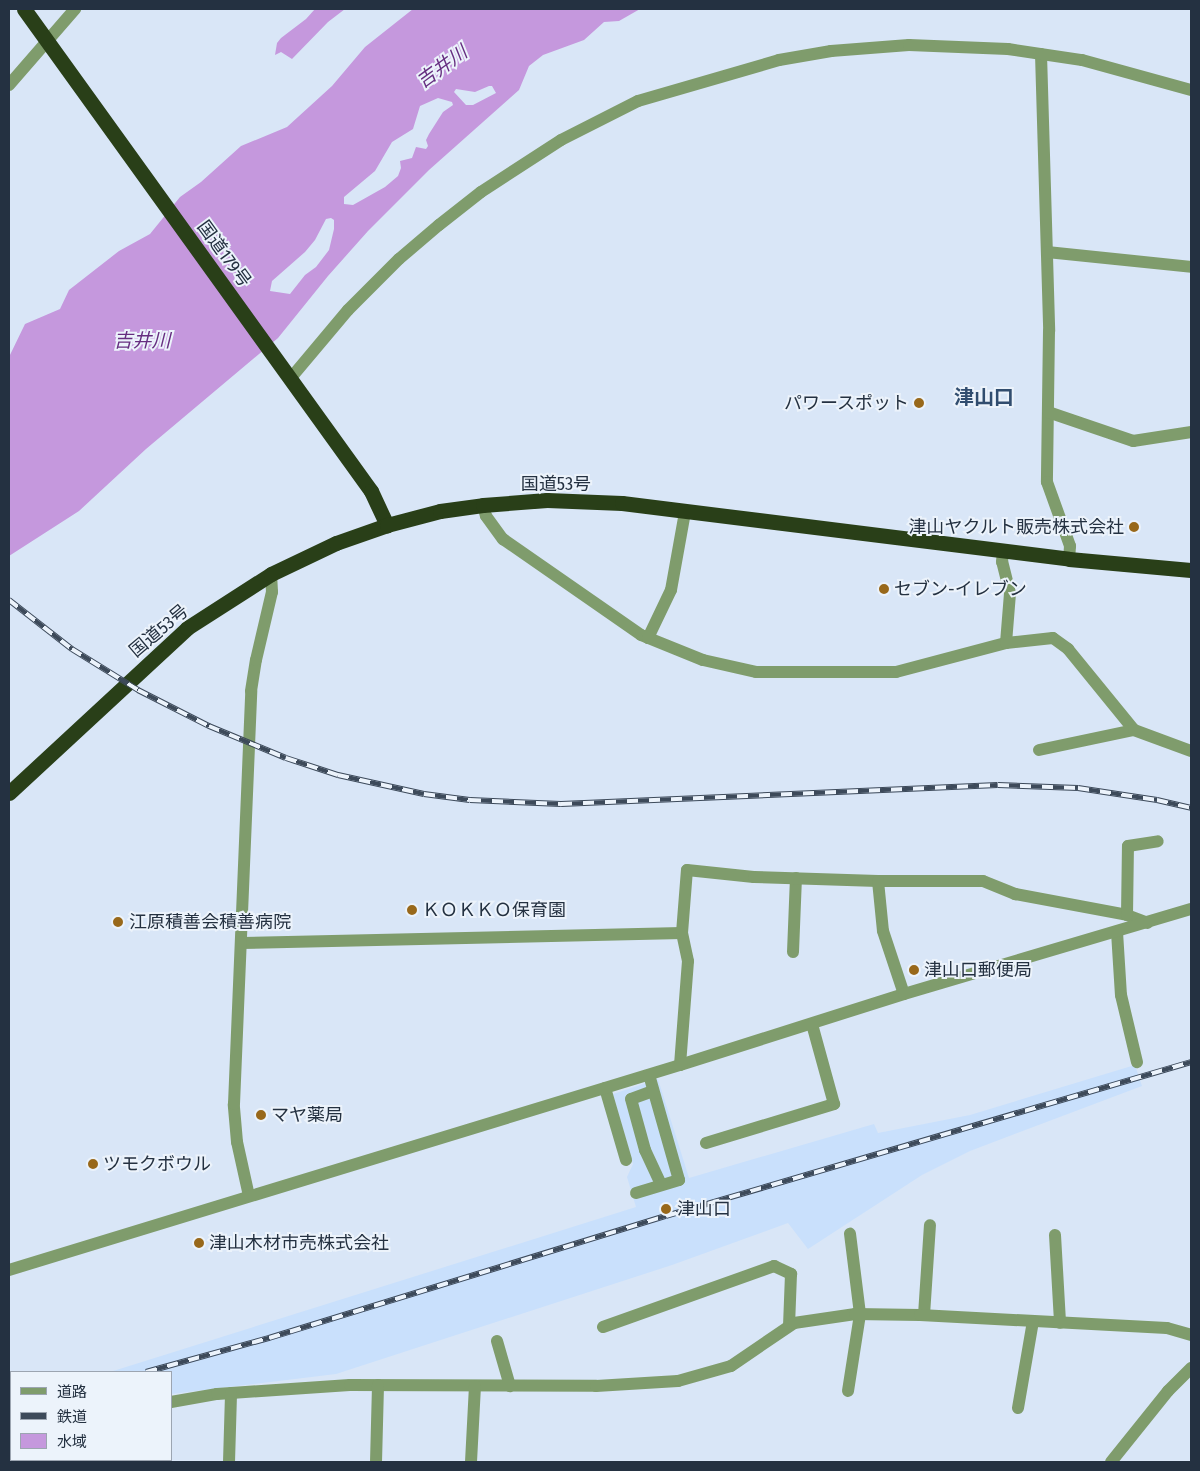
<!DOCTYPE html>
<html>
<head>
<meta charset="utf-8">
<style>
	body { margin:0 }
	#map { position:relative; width:1200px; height:1471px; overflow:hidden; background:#d9e6f7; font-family:"Fira Sans Condensed","Noto Sans JP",sans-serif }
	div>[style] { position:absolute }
	.built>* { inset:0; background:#c9e0fc }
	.water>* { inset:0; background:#c598dd }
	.minor>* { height:12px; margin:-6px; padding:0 6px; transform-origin:6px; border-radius:6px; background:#7f9c6c }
	.highway>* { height:15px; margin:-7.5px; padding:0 7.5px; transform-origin:7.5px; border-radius:7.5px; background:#293f18 }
	.rail>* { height:5.5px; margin-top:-2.75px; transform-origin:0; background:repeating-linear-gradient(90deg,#ecf3fb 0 11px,#3d4a5a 0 22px); box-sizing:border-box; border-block:1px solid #3d4a5a }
	.dots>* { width:14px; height:14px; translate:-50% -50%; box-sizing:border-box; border:2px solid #ecf3fb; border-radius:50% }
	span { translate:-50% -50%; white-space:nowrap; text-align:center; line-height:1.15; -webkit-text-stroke:4px #ecf3fb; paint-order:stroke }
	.street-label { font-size:18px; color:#243141 }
	.poi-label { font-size:18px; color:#243141 }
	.right { translate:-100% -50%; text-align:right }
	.left { translate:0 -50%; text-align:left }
	.water-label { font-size:19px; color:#662e80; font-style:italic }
	.quarter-label { font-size:20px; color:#314d6f; font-weight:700 }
	.frame { position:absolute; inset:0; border:10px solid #243141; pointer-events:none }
	.legend { position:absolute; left:10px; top:1371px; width:162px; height:90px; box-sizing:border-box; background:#ecf3fb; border:1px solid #9ca5b1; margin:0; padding:6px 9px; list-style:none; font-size:15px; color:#243141 }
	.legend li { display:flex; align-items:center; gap:10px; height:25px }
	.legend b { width:25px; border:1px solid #9ca5b1 }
</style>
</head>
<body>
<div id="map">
	<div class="built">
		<i style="clip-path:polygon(1135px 1065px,1142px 1086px,970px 1151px,922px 1175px,808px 1249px,788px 1223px,672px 1265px,336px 1374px,171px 1394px,171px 1372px,110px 1372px,636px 1207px,627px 1177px,633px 1164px,613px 1094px,658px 1079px,689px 1178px,874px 1124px,878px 1133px,970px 1115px)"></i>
	</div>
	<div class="water">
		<i style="clip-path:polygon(315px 9px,345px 9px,328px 22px,292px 59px,281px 52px,275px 55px,277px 43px,281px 38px,306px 19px)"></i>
		<i style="clip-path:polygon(evenodd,413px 9px,640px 9px,619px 21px,604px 22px,584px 40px,543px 55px,529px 66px,519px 90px,429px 170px,368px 231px,328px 276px,278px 338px,146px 449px,79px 511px,9px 556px,9px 357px,25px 324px,60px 309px,69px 290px,119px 251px,150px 234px,180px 197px,201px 182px,241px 146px,287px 127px,332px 86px,365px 47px,413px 9px,489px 86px,492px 86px,496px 93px,473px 105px,466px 105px,454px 92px,456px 89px,475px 92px,489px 86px,413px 9px,438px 98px,452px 102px,453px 105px,443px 112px,429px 134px,426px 140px,428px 146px,426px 149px,416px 147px,412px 158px,400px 161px,401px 168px,398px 176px,385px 187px,353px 205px,344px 204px,344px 197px,375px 171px,392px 142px,413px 129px,420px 106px,438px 98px,413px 9px,331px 218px,334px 220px,334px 229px,329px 250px,316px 267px,305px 275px,290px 294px,270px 291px,272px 281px,305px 252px,315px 240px,326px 219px,331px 218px)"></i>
	</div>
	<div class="minor">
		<i style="left:1041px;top:54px;width:277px;rotate:88.3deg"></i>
		<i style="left:1049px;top:331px;width:151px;rotate:90.8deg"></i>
		<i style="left:1047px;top:482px;width:68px;rotate:70.2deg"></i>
		<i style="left:1070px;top:546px;width:13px;rotate:94deg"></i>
		<i style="left:9px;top:85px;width:101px;rotate:-49deg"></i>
		<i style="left:1047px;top:252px;width:145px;rotate:5.9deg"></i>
		<i style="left:290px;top:379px;width:90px;rotate:-50deg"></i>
		<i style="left:348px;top:310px;width:72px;rotate:-45deg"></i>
		<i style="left:399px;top:259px;width:52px;rotate:-40.4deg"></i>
		<i style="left:439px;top:225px;width:53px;rotate:-38.2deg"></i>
		<i style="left:481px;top:192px;width:95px;rotate:-33deg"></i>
		<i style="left:561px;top:140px;width:86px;rotate:-26.9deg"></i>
		<i style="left:638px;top:101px;width:147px;rotate:-16.2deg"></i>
		<i style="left:779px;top:60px;width:53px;rotate:-9.8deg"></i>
		<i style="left:831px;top:51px;width:78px;rotate:-4.4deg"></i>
		<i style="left:909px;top:45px;width:99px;rotate:2.3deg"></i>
		<i style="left:1008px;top:49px;width:75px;rotate:8.5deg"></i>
		<i style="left:1082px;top:60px;width:113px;rotate:15.4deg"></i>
		<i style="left:1048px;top:412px;width:90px;rotate:18.8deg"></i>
		<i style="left:1133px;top:441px;width:59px;rotate:-8.8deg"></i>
		<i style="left:483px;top:505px;width:11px;rotate:75deg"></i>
		<i style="left:486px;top:516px;width:29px;rotate:54deg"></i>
		<i style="left:503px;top:539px;width:168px;rotate:34.8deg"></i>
		<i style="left:641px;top:635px;width:67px;rotate:22deg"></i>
		<i style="left:703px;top:660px;width:54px;rotate:12.8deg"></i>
		<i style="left:756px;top:672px;width:140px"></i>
		<i style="left:896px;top:672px;width:114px;rotate:-14.8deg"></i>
		<i style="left:1006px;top:643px;width:50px;rotate:-85.4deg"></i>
		<i style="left:1010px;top:593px;width:32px;rotate:-104deg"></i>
		<i style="left:1002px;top:562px;width:12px;rotate:-85deg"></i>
		<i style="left:648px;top:638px;width:53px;rotate:-64.4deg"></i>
		<i style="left:671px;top:590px;width:79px;rotate:-79.8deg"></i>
		<i style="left:1006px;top:643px;width:47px;rotate:-6.1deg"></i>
		<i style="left:1053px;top:638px;width:19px;rotate:36deg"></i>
		<i style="left:1068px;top:649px;width:104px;rotate:50.8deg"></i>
		<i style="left:1039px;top:750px;width:97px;rotate:-11.9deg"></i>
		<i style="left:1134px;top:730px;width:61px;rotate:20.2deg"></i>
		<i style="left:878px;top:881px;width:105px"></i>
		<i style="left:983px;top:881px;width:35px;rotate:22deg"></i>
		<i style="left:1015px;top:894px;width:114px;rotate:10.6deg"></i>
		<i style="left:1127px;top:915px;width:22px;rotate:21deg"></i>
		<i style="left:1127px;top:915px;width:69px;rotate:-89.2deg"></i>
		<i style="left:1128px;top:846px;width:30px;rotate:-9deg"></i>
		<i style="left:1117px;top:932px;width:63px;rotate:86.4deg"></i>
		<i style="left:1121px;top:995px;width:69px;rotate:76.6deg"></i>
		<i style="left:241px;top:943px;width:441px;rotate:-1.3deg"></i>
		<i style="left:793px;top:952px;width:74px;rotate:-87.7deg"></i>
		<i style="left:680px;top:1065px;width:104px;rotate:-85.6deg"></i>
		<i style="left:688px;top:961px;width:29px;rotate:-102deg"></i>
		<i style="left:682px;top:933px;width:63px;rotate:-85.5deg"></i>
		<i style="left:687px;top:870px;width:67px;rotate:6deg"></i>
		<i style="left:754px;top:877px;width:124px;rotate:1.8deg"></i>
		<i style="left:878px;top:881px;width:50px;rotate:84.3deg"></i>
		<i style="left:883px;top:931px;width:66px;rotate:71.6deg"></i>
		<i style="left:605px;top:1088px;width:75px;rotate:73.7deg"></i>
		<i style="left:653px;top:1091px;width:23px;rotate:160deg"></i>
		<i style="left:631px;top:1099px;width:53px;rotate:74.6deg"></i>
		<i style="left:645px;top:1150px;width:38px;rotate:65deg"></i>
		<i style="left:706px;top:1143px;width:134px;rotate:-16.9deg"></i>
		<i style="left:834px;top:1104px;width:83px;rotate:-105.4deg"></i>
		<i style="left:636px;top:1193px;width:45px;rotate:-16.8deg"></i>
		<i style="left:679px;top:1180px;width:109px;rotate:-105.9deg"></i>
		<i style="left:249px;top:1196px;width:55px;rotate:-102.5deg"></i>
		<i style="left:237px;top:1142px;width:38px;rotate:-95deg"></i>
		<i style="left:234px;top:1104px;width:413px;rotate:-87.6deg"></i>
		<i style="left:251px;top:691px;width:31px;rotate:-81deg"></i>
		<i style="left:256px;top:660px;width:70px;rotate:-76.8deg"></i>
		<i style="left:272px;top:592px;width:18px;rotate:-93deg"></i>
		<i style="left:1055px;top:1235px;width:88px;rotate:86.7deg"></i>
		<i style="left:9px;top:1270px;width:702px;rotate:-16.99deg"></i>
		<i style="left:680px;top:1065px;width:235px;rotate:-17.6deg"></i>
		<i style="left:904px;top:994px;width:299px;rotate:-16.5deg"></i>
		<i style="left:924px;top:1315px;width:90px;rotate:-86.2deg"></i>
		<i style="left:603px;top:1327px;width:182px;rotate:-19.6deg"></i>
		<i style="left:774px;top:1266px;width:19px;rotate:25deg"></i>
		<i style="left:791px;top:1274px;width:52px;rotate:92.2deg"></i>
		<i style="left:497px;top:1341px;width:47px;rotate:73.9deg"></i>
		<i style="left:848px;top:1391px;width:78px;rotate:-81.1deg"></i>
		<i style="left:860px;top:1314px;width:81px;rotate:-97.1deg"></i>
		<i style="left:171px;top:1402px;width:47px;rotate:-9.9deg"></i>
		<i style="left:217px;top:1394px;width:133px;rotate:-3.9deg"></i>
		<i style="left:350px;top:1385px;width:246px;rotate:0.2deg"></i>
		<i style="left:596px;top:1386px;width:82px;rotate:-3.5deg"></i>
		<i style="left:678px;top:1381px;width:55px;rotate:-15.8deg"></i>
		<i style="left:731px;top:1366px;width:76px;rotate:-34.3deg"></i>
		<i style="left:794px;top:1323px;width:62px;rotate:-8.4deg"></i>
		<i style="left:855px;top:1314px;width:65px;rotate:0.9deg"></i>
		<i style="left:920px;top:1315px;width:247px;rotate:3deg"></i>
		<i style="left:1167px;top:1328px;width:25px;rotate:16deg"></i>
		<i style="left:1018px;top:1408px;width:88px;rotate:-80.2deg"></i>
		<i style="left:9px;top:1439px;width:2px;rotate:-27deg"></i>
		<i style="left:229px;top:1462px;width:69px;rotate:-88.3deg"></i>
		<i style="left:376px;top:1462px;width:77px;rotate:-88.5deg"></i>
		<i style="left:471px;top:1462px;width:76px;rotate:-87deg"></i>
		<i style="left:1111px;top:1462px;width:91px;rotate:-51.2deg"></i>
		<i style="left:1168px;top:1391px;width:33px;rotate:-45deg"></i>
	</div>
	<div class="highway">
		<i style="left:24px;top:9px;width:594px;rotate:54.25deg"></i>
		<i style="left:371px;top:491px;width:38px;rotate:65deg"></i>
		<i style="left:9px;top:793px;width:243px;rotate:-42.8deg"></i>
		<i style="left:187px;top:628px;width:100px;rotate:-32.7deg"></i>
		<i style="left:271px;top:574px;width:72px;rotate:-25.5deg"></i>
		<i style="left:336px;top:543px;width:54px;rotate:-19.4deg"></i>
		<i style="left:387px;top:525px;width:55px;rotate:-14.8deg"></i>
		<i style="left:440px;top:511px;width:43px;rotate:-7.9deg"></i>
		<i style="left:483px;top:505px;width:64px;rotate:-4.5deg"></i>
		<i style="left:547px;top:500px;width:75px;rotate:2.3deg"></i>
		<i style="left:622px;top:503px;width:450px;rotate:7.1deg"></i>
		<i style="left:1069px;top:559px;width:122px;rotate:5.2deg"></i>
	</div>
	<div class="rail">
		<i style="left:9px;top:600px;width:80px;rotate:37.9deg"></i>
		<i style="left:72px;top:649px;width:78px;rotate:31.8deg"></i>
		<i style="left:138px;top:690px;width:80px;rotate:26.9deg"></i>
		<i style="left:209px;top:726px;width:83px;rotate:22.6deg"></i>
		<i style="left:286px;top:758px;width:55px;rotate:18.1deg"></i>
		<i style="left:338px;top:775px;width:88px;rotate:12.5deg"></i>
		<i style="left:424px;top:794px;width:46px;rotate:7.4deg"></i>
		<i style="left:470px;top:800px;width:91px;rotate:2.5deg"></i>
		<i style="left:561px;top:804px;width:437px;rotate:-2.5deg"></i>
		<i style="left:998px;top:785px;width:80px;rotate:2.1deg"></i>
		<i style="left:1078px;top:788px;width:80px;rotate:8.6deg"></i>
		<i style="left:1157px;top:800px;width:35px;rotate:13deg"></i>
		<i style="left:146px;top:1372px;width:128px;rotate:-15.5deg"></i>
		<i style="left:269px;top:1338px;width:415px;rotate:-17.1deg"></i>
		<i style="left:666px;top:1216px;width:547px;rotate:-16.35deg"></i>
		<i style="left:9px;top:1418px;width:2px;rotate:-27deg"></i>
	</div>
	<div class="dots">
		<i style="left:919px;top:403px;background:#98681a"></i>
		<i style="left:1134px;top:527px;background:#98681a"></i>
		<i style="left:884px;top:589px;background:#98681a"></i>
		<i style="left:412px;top:910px;background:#98681a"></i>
		<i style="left:118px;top:922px;background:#98681a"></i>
		<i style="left:914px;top:970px;background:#98681a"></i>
		<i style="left:261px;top:1115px;background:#98681a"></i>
		<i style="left:93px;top:1164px;background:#98681a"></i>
		<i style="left:666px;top:1209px;background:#98681a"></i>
		<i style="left:199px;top:1243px;background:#98681a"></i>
	</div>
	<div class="street-label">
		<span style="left:224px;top:254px;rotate:54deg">国道179号</span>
		<span style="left:556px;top:484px">国道53号</span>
		<span style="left:159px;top:631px;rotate:-40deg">国道53号</span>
	</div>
	<div class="poi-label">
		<span class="right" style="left:909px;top:403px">パワースポット</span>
		<span class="right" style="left:1124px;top:527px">津山ヤクルト販売株式会社</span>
		<span class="left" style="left:894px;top:589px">セブン-イレブン</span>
		<span class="left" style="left:422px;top:910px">ＫＯＫＫＯ保育園</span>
		<span class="left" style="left:129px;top:922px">江原積善会積善病院</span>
		<span class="left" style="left:924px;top:970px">津山口郵便局</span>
		<span class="left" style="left:271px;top:1115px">マヤ薬局</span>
		<span class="left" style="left:103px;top:1164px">ツモクボウル</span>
		<span class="left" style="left:677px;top:1209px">津山口</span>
		<span class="left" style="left:209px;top:1243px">津山木材市売株式会社</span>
	</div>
	<div class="water-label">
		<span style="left:442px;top:67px;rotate:-36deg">吉井川</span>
		<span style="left:142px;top:341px">吉井川</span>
	</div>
	<div class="quarter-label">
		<span style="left:984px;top:397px">津山口</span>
	</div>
	<div class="frame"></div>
	<ul class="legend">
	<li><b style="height:6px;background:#7f9c6c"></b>道路</li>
	<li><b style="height:6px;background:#3d4a5a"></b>鉄道</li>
	<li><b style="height:14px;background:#c598dd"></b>水域</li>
	</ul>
</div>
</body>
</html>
